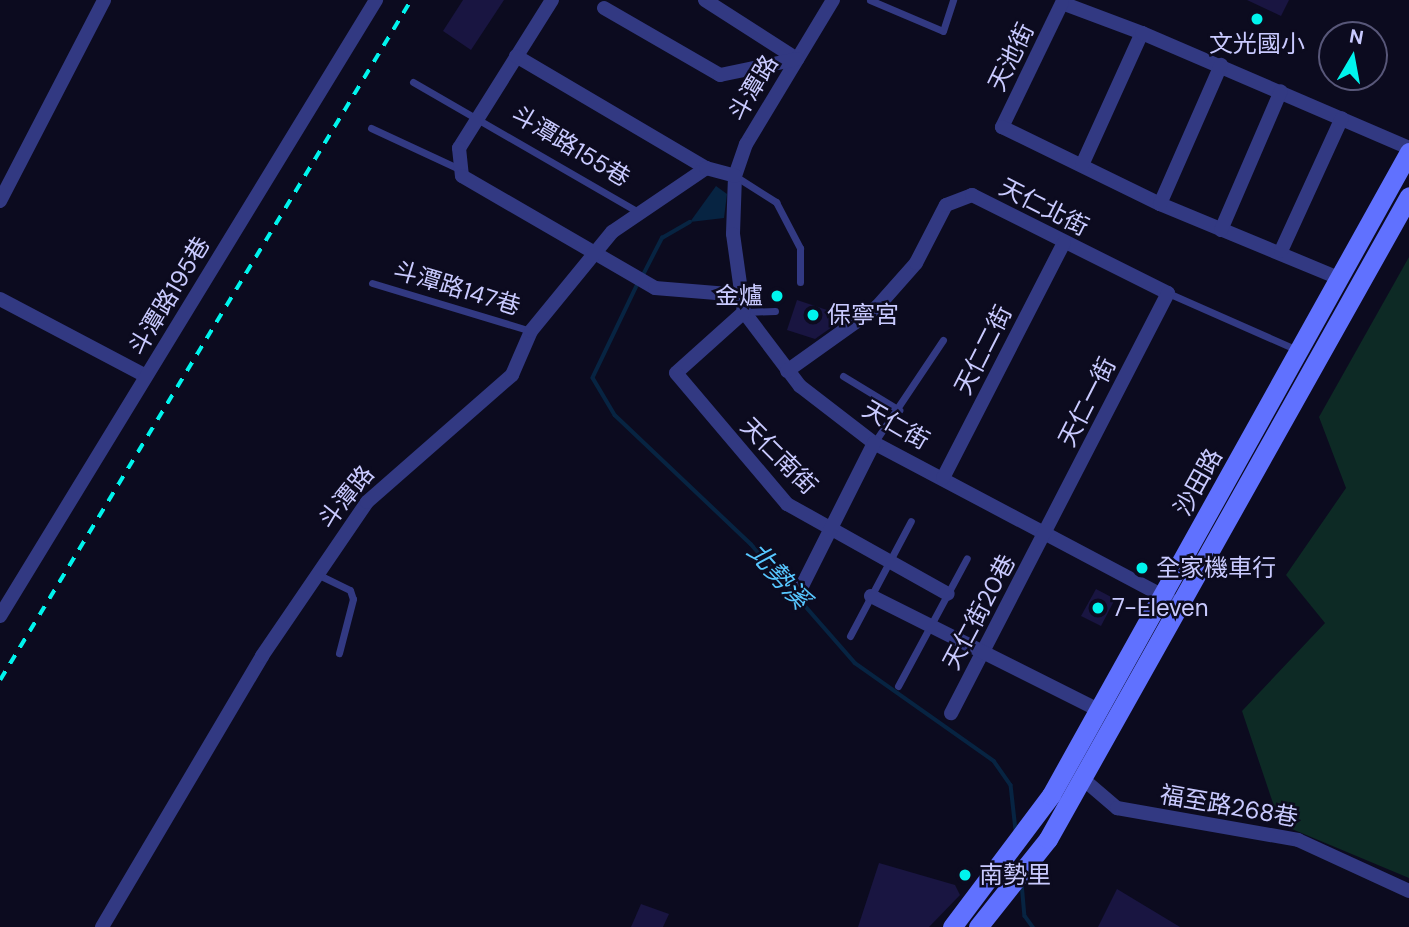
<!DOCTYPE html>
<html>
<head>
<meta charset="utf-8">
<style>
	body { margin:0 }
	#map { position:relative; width:1409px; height:927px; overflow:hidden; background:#0c0b1f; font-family:"DM Sans","Noto Sans TC",sans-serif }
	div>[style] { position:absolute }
	.green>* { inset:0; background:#0d2a25 }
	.water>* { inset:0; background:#072442 }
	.stream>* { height:3.5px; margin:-1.75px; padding:0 1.75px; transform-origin:1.75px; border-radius:1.75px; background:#072442 }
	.building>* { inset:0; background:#191541 }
	.lane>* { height:7px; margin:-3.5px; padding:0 3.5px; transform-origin:3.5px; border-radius:3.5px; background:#323982 }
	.street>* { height:14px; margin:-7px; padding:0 7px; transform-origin:7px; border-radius:7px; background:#323982 }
	.secondary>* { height:19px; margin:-9.5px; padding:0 9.5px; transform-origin:9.5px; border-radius:9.5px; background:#6071ff }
	.rail>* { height:3.5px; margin-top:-1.75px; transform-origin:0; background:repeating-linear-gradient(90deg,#00f4ed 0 10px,transparent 0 19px) }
	.dots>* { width:19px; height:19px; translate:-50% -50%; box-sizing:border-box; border:4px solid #0c0b1f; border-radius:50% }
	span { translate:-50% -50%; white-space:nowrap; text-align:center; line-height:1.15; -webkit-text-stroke:5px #0c0b1f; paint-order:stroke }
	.poi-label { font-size:24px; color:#c9caff }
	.right { translate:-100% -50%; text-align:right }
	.left { translate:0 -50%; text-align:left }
	.street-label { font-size:24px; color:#c9caff }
	.water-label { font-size:26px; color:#57c7ff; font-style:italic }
	.north { position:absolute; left:1318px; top:21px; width:70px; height:70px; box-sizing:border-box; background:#0c0b1f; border:2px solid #585779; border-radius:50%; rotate:10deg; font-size:19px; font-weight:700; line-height:28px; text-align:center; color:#c9caff }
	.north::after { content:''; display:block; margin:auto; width:24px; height:32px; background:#00f4ed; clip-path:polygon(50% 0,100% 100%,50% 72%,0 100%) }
</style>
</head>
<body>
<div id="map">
	<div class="green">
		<i style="clip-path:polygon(1409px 257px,1409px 878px,1280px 824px,1242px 711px,1325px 623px,1286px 575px,1346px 488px,1319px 417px)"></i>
	</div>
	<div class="water">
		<i style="clip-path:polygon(716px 186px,727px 194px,724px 218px,690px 222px)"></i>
	</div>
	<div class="stream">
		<i style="left:642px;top:277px;width:44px;rotate:-62.9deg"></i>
		<i style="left:662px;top:238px;width:32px;rotate:-30deg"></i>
		<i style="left:638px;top:284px;width:104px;rotate:115.6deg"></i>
		<i style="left:593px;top:378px;width:43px;rotate:59.3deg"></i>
		<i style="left:615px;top:415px;width:187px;rotate:43.5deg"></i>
		<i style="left:751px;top:544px;width:158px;rotate:48.8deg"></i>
		<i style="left:855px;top:663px;width:170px;rotate:35.2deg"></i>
		<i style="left:994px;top:761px;width:29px;rotate:55deg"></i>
		<i style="left:1011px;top:785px;width:45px;rotate:83.7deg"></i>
		<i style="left:1022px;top:883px;width:33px;rotate:85deg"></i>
		<i style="left:1025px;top:916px;width:14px;rotate:54deg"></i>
	</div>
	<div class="building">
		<i style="clip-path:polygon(463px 0,504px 0,471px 50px,443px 31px)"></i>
		<i style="clip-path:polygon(1247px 0,1289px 0,1281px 16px)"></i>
		<i style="clip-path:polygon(797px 300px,827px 310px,842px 320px,815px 339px,787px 330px)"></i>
		<i style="clip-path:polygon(1096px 589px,1115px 599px,1101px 626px,1081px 616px)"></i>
		<i style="clip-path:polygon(879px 863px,955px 885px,960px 895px,929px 927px,858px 927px)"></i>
		<i style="clip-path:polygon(1117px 889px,1180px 927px,1098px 927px)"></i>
		<i style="clip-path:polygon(641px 904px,669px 914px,663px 927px,631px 927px)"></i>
	</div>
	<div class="lane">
		<i style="left:870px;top:0;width:79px;rotate:23deg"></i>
		<i style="left:943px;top:31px;width:33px;rotate:-72deg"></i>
		<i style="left:413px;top:82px;width:262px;rotate:30deg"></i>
		<i style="left:371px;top:128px;width:95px;rotate:24.9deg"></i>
		<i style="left:735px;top:176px;width:49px;rotate:32.4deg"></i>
		<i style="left:776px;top:202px;width:52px;rotate:62.4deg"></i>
		<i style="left:800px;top:248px;width:34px;rotate:90deg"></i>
		<i style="left:372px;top:283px;width:166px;rotate:16.8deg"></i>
		<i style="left:1168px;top:293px;width:141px;rotate:23.8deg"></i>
		<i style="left:745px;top:312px;width:30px;rotate:-2deg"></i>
		<i style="left:843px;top:376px;width:66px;rotate:31.3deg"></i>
		<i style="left:874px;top:443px;width:124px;rotate:-56.2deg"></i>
		<i style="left:319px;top:575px;width:34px;rotate:26deg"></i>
		<i style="left:350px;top:590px;width:9px;rotate:72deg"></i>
		<i style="left:353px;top:599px;width:56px;rotate:104.5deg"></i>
		<i style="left:850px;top:636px;width:130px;rotate:-62.1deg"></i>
		<i style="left:898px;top:686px;width:145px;rotate:-61.7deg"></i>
	</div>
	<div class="street">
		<i style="left:552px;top:0;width:175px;rotate:122.1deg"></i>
		<i style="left:459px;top:148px;width:28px;rotate:84deg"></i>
		<i style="left:462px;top:176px;width:223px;rotate:30.1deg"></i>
		<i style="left:655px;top:288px;width:86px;rotate:4.7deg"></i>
		<i style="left:705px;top:0;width:109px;rotate:32.7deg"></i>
		<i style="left:833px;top:0;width:168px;rotate:121.1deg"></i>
		<i style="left:746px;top:144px;width:34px;rotate:109deg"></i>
		<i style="left:735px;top:176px;width:58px;rotate:92deg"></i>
		<i style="left:733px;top:234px;width:79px;rotate:82deg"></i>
		<i style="left:744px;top:312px;width:93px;rotate:52.9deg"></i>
		<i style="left:800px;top:386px;width:93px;rotate:37.6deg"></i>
		<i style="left:874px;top:443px;width:335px;rotate:27.9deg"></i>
		<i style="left:604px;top:8px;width:134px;rotate:30deg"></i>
		<i style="left:720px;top:75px;width:79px;rotate:-11.7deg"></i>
		<i style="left:1142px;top:33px;width:85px;rotate:-159.4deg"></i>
		<i style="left:1062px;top:3px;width:138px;rotate:115.8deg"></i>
		<i style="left:1002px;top:127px;width:176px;rotate:26deg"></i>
		<i style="left:1160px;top:204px;width:191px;rotate:22.5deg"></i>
		<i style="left:516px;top:56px;width:221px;rotate:30.5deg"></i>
		<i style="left:1082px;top:165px;width:145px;rotate:-65.6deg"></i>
		<i style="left:1142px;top:33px;width:291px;rotate:23.3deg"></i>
		<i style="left:0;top:201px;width:226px;rotate:-62.6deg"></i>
		<i style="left:1160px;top:204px;width:152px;rotate:-66.3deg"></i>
		<i style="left:1221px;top:230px;width:151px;rotate:-66.7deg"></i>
		<i style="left:1281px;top:251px;width:146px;rotate:-65.4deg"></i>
		<i style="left:0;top:299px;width:165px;rotate:27.8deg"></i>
		<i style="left:744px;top:312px;width:91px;rotate:138.1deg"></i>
		<i style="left:676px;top:373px;width:172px;rotate:49.7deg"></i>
		<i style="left:787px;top:504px;width:184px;rotate:29.2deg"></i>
		<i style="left:787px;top:371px;width:112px;rotate:-35.5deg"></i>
		<i style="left:878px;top:306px;width:57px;rotate:-48.5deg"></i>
		<i style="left:916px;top:263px;width:65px;rotate:-62.7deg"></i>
		<i style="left:946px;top:205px;width:28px;rotate:-21deg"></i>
		<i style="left:972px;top:195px;width:219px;rotate:26.6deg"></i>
		<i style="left:1168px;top:293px;width:473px;rotate:117.3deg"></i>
		<i style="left:943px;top:478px;width:264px;rotate:-62.8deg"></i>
		<i style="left:802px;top:586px;width:160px;rotate:-63.3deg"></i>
		<i style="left:871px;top:596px;width:255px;rotate:26.6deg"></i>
		<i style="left:0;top:616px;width:722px;rotate:-58.6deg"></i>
		<i style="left:1083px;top:779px;width:45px;rotate:40.5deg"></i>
		<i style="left:1117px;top:808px;width:184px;rotate:10deg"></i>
		<i style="left:1298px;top:840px;width:122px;rotate:24.7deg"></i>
		<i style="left:102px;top:927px;width:315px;rotate:-59.4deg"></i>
		<i style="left:262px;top:656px;width:186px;rotate:-55.7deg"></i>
		<i style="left:367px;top:502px;width:193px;rotate:-41.2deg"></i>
		<i style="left:512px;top:375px;width:48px;rotate:-66.6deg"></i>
		<i style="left:531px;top:331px;width:128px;rotate:-50.7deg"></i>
		<i style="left:612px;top:232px;width:114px;rotate:-34.2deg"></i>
		<i style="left:706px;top:168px;width:30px;rotate:15deg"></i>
	</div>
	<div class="secondary">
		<i style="left:952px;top:927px;width:165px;rotate:-53.1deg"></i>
		<i style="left:1051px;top:795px;width:736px;rotate:-60.89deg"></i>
		<i style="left:978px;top:927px;width:112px;rotate:-51.5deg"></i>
		<i style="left:1048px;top:839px;width:737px;rotate:-60.69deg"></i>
	</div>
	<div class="rail">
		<i style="left:0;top:680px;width:795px;rotate:-58.85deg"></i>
	</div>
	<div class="dots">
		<i style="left:1257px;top:19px;background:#00f4ed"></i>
		<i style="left:777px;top:296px;background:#00f4ed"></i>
		<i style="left:813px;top:315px;background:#00f4ed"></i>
		<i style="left:1142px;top:568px;background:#00f4ed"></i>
		<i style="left:1098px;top:608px;background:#00f4ed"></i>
		<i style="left:965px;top:875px;background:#00f4ed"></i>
	</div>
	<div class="poi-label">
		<span style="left:1257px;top:44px">文光國小</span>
		<span class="right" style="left:763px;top:296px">金爐</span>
		<span class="left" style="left:827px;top:315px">保寧宮</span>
		<span class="left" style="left:1156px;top:568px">全家機車行</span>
		<span class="left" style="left:1112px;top:608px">7-Eleven</span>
		<span class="left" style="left:979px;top:875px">南勢里</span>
	</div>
	<div class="street-label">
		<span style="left:1011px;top:57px;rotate:-64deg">天池街</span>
		<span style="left:753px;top:88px;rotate:-59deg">斗潭路</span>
		<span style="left:571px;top:146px;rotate:31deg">斗潭路155巷</span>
		<span style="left:1044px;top:207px;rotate:27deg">天仁北街</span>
		<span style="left:457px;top:288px;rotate:17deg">斗潭路147巷</span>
		<span style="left:169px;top:296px;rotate:-59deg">斗潭路195巷</span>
		<span style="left:983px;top:350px;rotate:-63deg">天仁二街</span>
		<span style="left:1087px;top:402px;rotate:-63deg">天仁一街</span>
		<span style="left:896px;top:425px;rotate:30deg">天仁街</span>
		<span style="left:779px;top:456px;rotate:45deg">天仁南街</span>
		<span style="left:1198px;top:482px;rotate:-61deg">沙田路</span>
		<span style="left:346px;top:497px;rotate:-51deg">斗潭路</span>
		<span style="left:979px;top:612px;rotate:-62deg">天仁街20巷</span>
		<span style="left:1229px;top:806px;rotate:10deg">福至路268巷</span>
	</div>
	<div class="water-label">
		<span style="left:778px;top:576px;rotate:48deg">北勢溪</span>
	</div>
	<div class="north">N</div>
</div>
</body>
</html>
